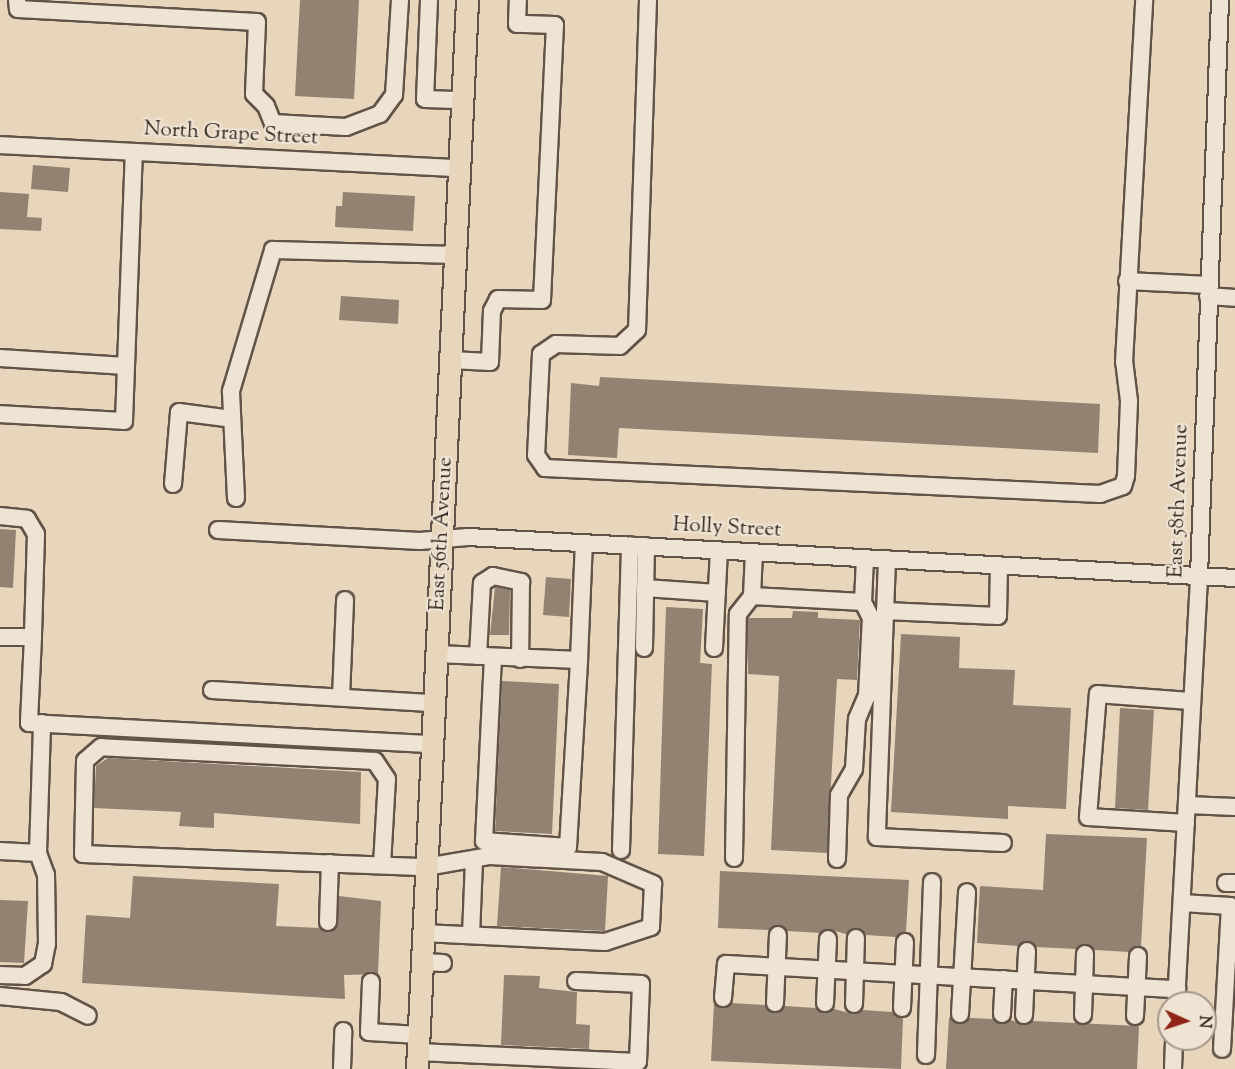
<!DOCTYPE html>
<html>
<head>
<meta charset="utf-8">
<style>
	body { margin:0 }
	#map { position:relative; width:1235px; height:1069px; overflow:hidden; background:#e7d6bc; font-family:"Sorts Mill Goudy",serif }
	div>[style] { position:absolute }
	.building>* { inset:0; background:#928272 }
	.roads { filter:drop-shadow(2px 0 #625348) drop-shadow(-2px 0 #625348) drop-shadow(0 2px #625348) drop-shadow(0 -2px #625348) }
	.minor>* { height:16px; margin:-8px; padding:0 8px; transform-origin:8px; border-radius:8px; background:#efe4d3 }
	.major>* { height:21px; margin:-10.5px; padding:0 10.5px; transform-origin:10.5px; border-radius:10.5px; background:#e7d6bc }
	span { translate:-50% -50%; white-space:nowrap; text-align:center; line-height:1.15; -webkit-text-stroke:4.5px #efe4d3; paint-order:stroke }
	.street-label { font-size:21px; color:#352721 }
	.north { position:absolute; left:1157px; top:991px; width:60px; height:60px; box-sizing:border-box; background:#efe4d3; border:2px solid #a5988c; border-radius:50%; rotate:93deg; font-size:16px; font-weight:700; line-height:24px; text-align:center; color:#352721 }
	.north::after { content:''; display:block; margin:auto; width:21px; height:27px; background:#8f2418; clip-path:polygon(50% 0,100% 100%,50% 72%,0 100%) }
</style>
</head>
<body>
<div id="map">
	<div class="building">
		<i style="clip-path:polygon(300px 0,359px 0,354px 99px,295px 96px)"></i>
		<i style="clip-path:polygon(33px 165px,70px 168px,68px 192px,31px 189px)"></i>
		<i style="clip-path:polygon(0 192px,29px 194px,27px 217px,42px 218px,41px 231px,0 229px)"></i>
		<i style="clip-path:polygon(343px 192px,415px 196px,413px 231px,335px 227px,336px 206px,342px 206px)"></i>
		<i style="clip-path:polygon(341px 296px,399px 300px,398px 324px,339px 320px)"></i>
		<i style="clip-path:polygon(600px 377px,1100px 404px,1098px 453px,619px 428px,617px 458px,568px 455px,571px 383px,599px 386px)"></i>
		<i style="clip-path:polygon(0 529px,16px 530px,13px 588px,0 587px)"></i>
		<i style="clip-path:polygon(546px 577px,571px 579px,569px 617px,543px 615px)"></i>
		<i style="clip-path:polygon(495px 587px,510px 590px,509px 635px,490px 635px)"></i>
		<i style="clip-path:polygon(666px 607px,703px 609px,700px 663px,712px 664px,704px 856px,658px 854px)"></i>
		<i style="clip-path:polygon(793px 611px,818px 612px,818px 618px,860px 620px,857px 680px,837px 679px,827px 853px,771px 850px,779px 676px,748px 674px,748px 618px,792px 618px)"></i>
		<i style="clip-path:polygon(901px 634px,960px 637px,959px 668px,1015px 670px,1013px 705px,1071px 708px,1066px 809px,1008px 806px,1008px 819px,891px 812px)"></i>
		<i style="clip-path:polygon(502px 681px,559px 684px,552px 834px,495px 831px)"></i>
		<i style="clip-path:polygon(1120px 708px,1154px 710px,1148px 810px,1115px 808px)"></i>
		<i style="clip-path:polygon(108px 758px,361px 772px,360px 824px,214px 813px,214px 828px,179px 826px,181px 812px,94px 808px,96px 766px)"></i>
		<i style="clip-path:polygon(1046px 834px,1147px 838px,1141px 946px,1129px 952px,1095px 950px,1086px 944px,1076px 949px,1036px 947px,1028px 941px,1018px 946px,977px 943px,980px 886px,1043px 890px)"></i>
		<i style="clip-path:polygon(501px 867px,608px 876px,605px 931px,497px 926px)"></i>
		<i style="clip-path:polygon(720px 871px,909px 880px,906px 932px,896px 937px,866px 935px,857px 928px,846px 934px,828px 929px,820px 933px,788px 931px,778px 925px,769px 930px,718px 928px)"></i>
		<i style="clip-path:polygon(133px 876px,279px 884px,276px 926px,320px 928px,327px 932px,337px 927px,339px 896px,381px 901px,378px 974px,344px 975px,345px 999px,82px 983px,86px 915px,130px 918px)"></i>
		<i style="clip-path:polygon(0 900px,28px 901px,24px 963px,0 962px)"></i>
		<i style="clip-path:polygon(504px 975px,540px 976px,539px 988px,577px 992px,576px 1024px,590px 1025px,589px 1049px,501px 1045px)"></i>
		<i style="clip-path:polygon(714px 1003px,723px 1008px,732px 1003px,765px 1005px,775px 1013px,785px 1006px,816px 1008px,824px 1013px,834px 1009px,853px 1014px,863px 1010px,892px 1012px,903px 1018px,901px 1069px,711px 1061px)"></i>
		<i style="clip-path:polygon(949px 1017px,960px 1024px,970px 1018px,993px 1019px,1002px 1024px,1011px 1020px,1024px 1025px,1033px 1021px,1139px 1026px,1137px 1069px,946px 1069px)"></i>
	</div>
	<div class="roads">
		<div class="minor">
			<i style="left:17px;top:0;width:9px;rotate:84deg"></i>
			<i style="left:18px;top:9px;width:239px;rotate:3.1deg"></i>
			<i style="left:257px;top:22px;width:72px;rotate:92.4deg"></i>
			<i style="left:254px;top:94px;width:17px;rotate:45deg"></i>
			<i style="left:266px;top:106px;width:18px;rotate:68deg"></i>
			<i style="left:273px;top:123px;width:73px;rotate:3.1deg"></i>
			<i style="left:346px;top:127px;width:36px;rotate:-21deg"></i>
			<i style="left:380px;top:114px;width:24px;rotate:-54deg"></i>
			<i style="left:394px;top:95px;width:95px;rotate:-86.4deg"></i>
			<i style="left:429px;top:0;width:99px;rotate:92.3deg"></i>
			<i style="left:425px;top:99px;width:38px;rotate:2deg"></i>
			<i style="left:648px;top:0;width:330px;rotate:91.9deg"></i>
			<i style="left:637px;top:330px;width:23px;rotate:137deg"></i>
			<i style="left:620px;top:346px;width:64px;rotate:-178.2deg"></i>
			<i style="left:556px;top:344px;width:18px;rotate:146deg"></i>
			<i style="left:541px;top:354px;width:101px;rotate:92.8deg"></i>
			<i style="left:536px;top:455px;width:16px;rotate:55deg"></i>
			<i style="left:545px;top:468px;width:556px;rotate:2.68deg"></i>
			<i style="left:1100px;top:494px;width:24px;rotate:-19deg"></i>
			<i style="left:1123px;top:486px;width:10px;rotate:-73deg"></i>
			<i style="left:1126px;top:476px;width:75px;rotate:-87.7deg"></i>
			<i style="left:1129px;top:401px;width:39px;rotate:-97deg"></i>
			<i style="left:1124px;top:362px;width:363px;rotate:-86.8deg"></i>
			<i style="left:0;top:145px;width:461px;rotate:2.9deg"></i>
			<i style="left:1127px;top:281px;width:82px;rotate:2.8deg"></i>
			<i style="left:1208px;top:296px;width:27px;rotate:4deg"></i>
			<i style="left:0;top:358px;width:126px;rotate:3.6deg"></i>
			<i style="left:451px;top:360px;width:39px;rotate:3deg"></i>
			<i style="left:490px;top:362px;width:51px;rotate:-87.8deg"></i>
			<i style="left:492px;top:311px;width:13px;rotate:-63deg"></i>
			<i style="left:498px;top:299px;width:44px;rotate:1.3deg"></i>
			<i style="left:542px;top:300px;width:275px;rotate:-87.3deg"></i>
			<i style="left:555px;top:25px;width:38px;rotate:-178deg"></i>
			<i style="left:517px;top:24px;width:24px;rotate:-88deg"></i>
			<i style="left:0;top:414px;width:124px;rotate:3.2deg"></i>
			<i style="left:124px;top:421px;width:269px;rotate:-87.9deg"></i>
			<i style="left:173px;top:484px;width:72px;rotate:-85.2deg"></i>
			<i style="left:179px;top:412px;width:53px;rotate:7.5deg"></i>
			<i style="left:236px;top:498px;width:107px;rotate:-92.7deg"></i>
			<i style="left:231px;top:391px;width:147px;rotate:-73.4deg"></i>
			<i style="left:273px;top:250px;width:183px;rotate:1.6deg"></i>
			<i style="left:0;top:516px;width:27px;rotate:6deg"></i>
			<i style="left:27px;top:519px;width:17px;rotate:59deg"></i>
			<i style="left:36px;top:534px;width:103px;rotate:91.7deg"></i>
			<i style="left:218px;top:530px;width:202px;rotate:3.1deg"></i>
			<i style="left:420px;top:541px;width:48px;rotate:-4.8deg"></i>
			<i style="left:468px;top:537px;width:768px;rotate:3.06deg"></i>
			<i style="left:754px;top:552px;width:44px;rotate:92.6deg"></i>
			<i style="left:752px;top:596px;width:111px;rotate:3.1deg"></i>
			<i style="left:863px;top:602px;width:44px;rotate:-87.4deg"></i>
			<i style="left:887px;top:559px;width:278px;rotate:92.1deg"></i>
			<i style="left:877px;top:837px;width:126px;rotate:2.7deg"></i>
			<i style="left:645px;top:588px;width:72px;rotate:4deg"></i>
			<i style="left:885px;top:611px;width:113px;rotate:2.5deg"></i>
			<i style="left:998px;top:616px;width:51px;rotate:-88.9deg"></i>
			<i style="left:0;top:637px;width:33px"></i>
			<i style="left:33px;top:637px;width:86px;rotate:92.7deg"></i>
			<i style="left:29px;top:723px;width:404px;rotate:3deg"></i>
			<i style="left:644px;top:648px;width:102px;rotate:-88.9deg"></i>
			<i style="left:714px;top:648px;width:98px;rotate:-87.1deg"></i>
			<i style="left:436px;top:654px;width:143px;rotate:2.4deg"></i>
			<i style="left:579px;top:660px;width:117px;rotate:-87.6deg"></i>
			<i style="left:478px;top:656px;width:73px;rotate:-86.9deg"></i>
			<i style="left:482px;top:583px;width:13px;rotate:-32deg"></i>
			<i style="left:493px;top:576px;width:29px;rotate:12deg"></i>
			<i style="left:521px;top:582px;width:77px;rotate:90.7deg"></i>
			<i style="left:493px;top:657px;width:184px;rotate:92.8deg"></i>
			<i style="left:484px;top:841px;width:84px;rotate:4.1deg"></i>
			<i style="left:568px;top:847px;width:187px;rotate:-86.6deg"></i>
			<i style="left:212px;top:690px;width:222px;rotate:3.4deg"></i>
			<i style="left:341px;top:697px;width:97px;rotate:-87.6deg"></i>
			<i style="left:1187px;top:805px;width:48px;rotate:2.4deg"></i>
			<i style="left:1186px;top:823px;width:98px;rotate:-176.5deg"></i>
			<i style="left:1088px;top:817px;width:123px;rotate:-85.4deg"></i>
			<i style="left:1098px;top:694px;width:94px;rotate:4.3deg"></i>
			<i style="left:621px;top:850px;width:305px;rotate:-88.3deg"></i>
			<i style="left:0;top:851px;width:38px;rotate:3deg"></i>
			<i style="left:38px;top:853px;width:130px;rotate:-88.2deg"></i>
			<i style="left:734px;top:858px;width:244px;rotate:-89.1deg"></i>
			<i style="left:738px;top:614px;width:23px;rotate:-52deg"></i>
			<i style="left:837px;top:859px;width:64px;rotate:-88.2deg"></i>
			<i style="left:839px;top:795px;width:30px;rotate:-60deg"></i>
			<i style="left:854px;top:769px;width:50px;rotate:-86.6deg"></i>
			<i style="left:857px;top:719px;width:25px;rotate:-67deg"></i>
			<i style="left:867px;top:696px;width:78px;rotate:-87.1deg"></i>
			<i style="left:871px;top:618px;width:18px;rotate:-117deg"></i>
			<i style="left:382px;top:865px;width:86px;rotate:-86.7deg"></i>
			<i style="left:387px;top:779px;width:22px;rotate:-124deg"></i>
			<i style="left:375px;top:761px;width:274px;rotate:-177.1deg"></i>
			<i style="left:101px;top:747px;width:21px;rotate:139deg"></i>
			<i style="left:85px;top:761px;width:93px;rotate:91.2deg"></i>
			<i style="left:83px;top:854px;width:343px;rotate:2.2deg"></i>
			<i style="left:426px;top:867px;width:65px;rotate:-9.8deg"></i>
			<i style="left:490px;top:856px;width:112px;rotate:3.1deg"></i>
			<i style="left:602px;top:862px;width:56px;rotate:23.3deg"></i>
			<i style="left:653px;top:884px;width:43px;rotate:92.7deg"></i>
			<i style="left:651px;top:927px;width:48px;rotate:161.9deg"></i>
			<i style="left:605px;top:942px;width:182px;rotate:-177.2deg"></i>
			<i style="left:1226px;top:883px;width:9px"></i>
			<i style="left:1182px;top:903px;width:48px;rotate:3.6deg"></i>
			<i style="left:1230px;top:906px;width:143px;rotate:93.2deg"></i>
			<i style="left:328px;top:922px;width:59px;rotate:-88.1deg"></i>
			<i style="left:471px;top:935px;width:75px;rotate:-87.7deg"></i>
			<i style="left:422px;top:962px;width:21px;rotate:3deg"></i>
			<i style="left:0;top:975px;width:25px;rotate:2deg"></i>
			<i style="left:25px;top:976px;width:22px;rotate:-34deg"></i>
			<i style="left:43px;top:964px;width:20px;rotate:-79deg"></i>
			<i style="left:47px;top:944px;width:69px;rotate:-90.8deg"></i>
			<i style="left:46px;top:875px;width:23px;rotate:-110deg"></i>
			<i style="left:371px;top:982px;width:50px;rotate:92.3deg"></i>
			<i style="left:369px;top:1032px;width:50px;rotate:3.4deg"></i>
			<i style="left:0;top:996px;width:61px;rotate:5.6deg"></i>
			<i style="left:61px;top:1002px;width:30px;rotate:27deg"></i>
			<i style="left:723px;top:998px;width:34px;rotate:-85deg"></i>
			<i style="left:726px;top:964px;width:452px;rotate:3.2deg"></i>
			<i style="left:775px;top:1003px;width:68px;rotate:-87.5deg"></i>
			<i style="left:825px;top:1003px;width:64px;rotate:-87.3deg"></i>
			<i style="left:1176px;top:1003px;width:428px;rotate:-86.9deg"></i>
			<i style="left:1199px;top:576px;width:576px;rotate:-87.91deg"></i>
			<i style="left:854px;top:1004px;width:66px;rotate:-88.3deg"></i>
			<i style="left:902px;top:1008px;width:66px;rotate:-87.4deg"></i>
			<i style="left:960px;top:1014px;width:122px;rotate:-86.7deg"></i>
			<i style="left:1002px;top:1014px;width:35px;rotate:-87deg"></i>
			<i style="left:1024px;top:1015px;width:64px;rotate:-87.3deg"></i>
			<i style="left:1083px;top:1015px;width:61px;rotate:-88.1deg"></i>
			<i style="left:1135px;top:1016px;width:60px;rotate:-87.1deg"></i>
			<i style="left:418px;top:1052px;width:220px;rotate:2.6deg"></i>
			<i style="left:638px;top:1062px;width:78px;rotate:-87.8deg"></i>
			<i style="left:641px;top:984px;width:65px;rotate:-177.4deg"></i>
			<i style="left:926px;top:1055px;width:173px;rotate:-88deg"></i>
			<i style="left:342px;top:1069px;width:38px;rotate:-88deg"></i>
			<i style="left:1173px;top:1069px;width:30px;rotate:-88deg"></i>
		</div>
		<div class="major">
			<i style="left:417px;top:1069px;width:1070px;rotate:-87.32deg"></i>
		</div>
	</div>
	<div class="street-label">
		<span style="left:231px;top:134px;rotate:3deg">North Grape Street</span>
		<span style="left:1179px;top:501px;rotate:-88deg">East 58th Avenue</span>
		<span style="left:727px;top:528px;rotate:3deg">Holly Street</span>
		<span style="left:442px;top:534px;rotate:-87deg">East 56th Avenue</span>
	</div>
	<div class="north">N</div>
</div>
</body>
</html>
